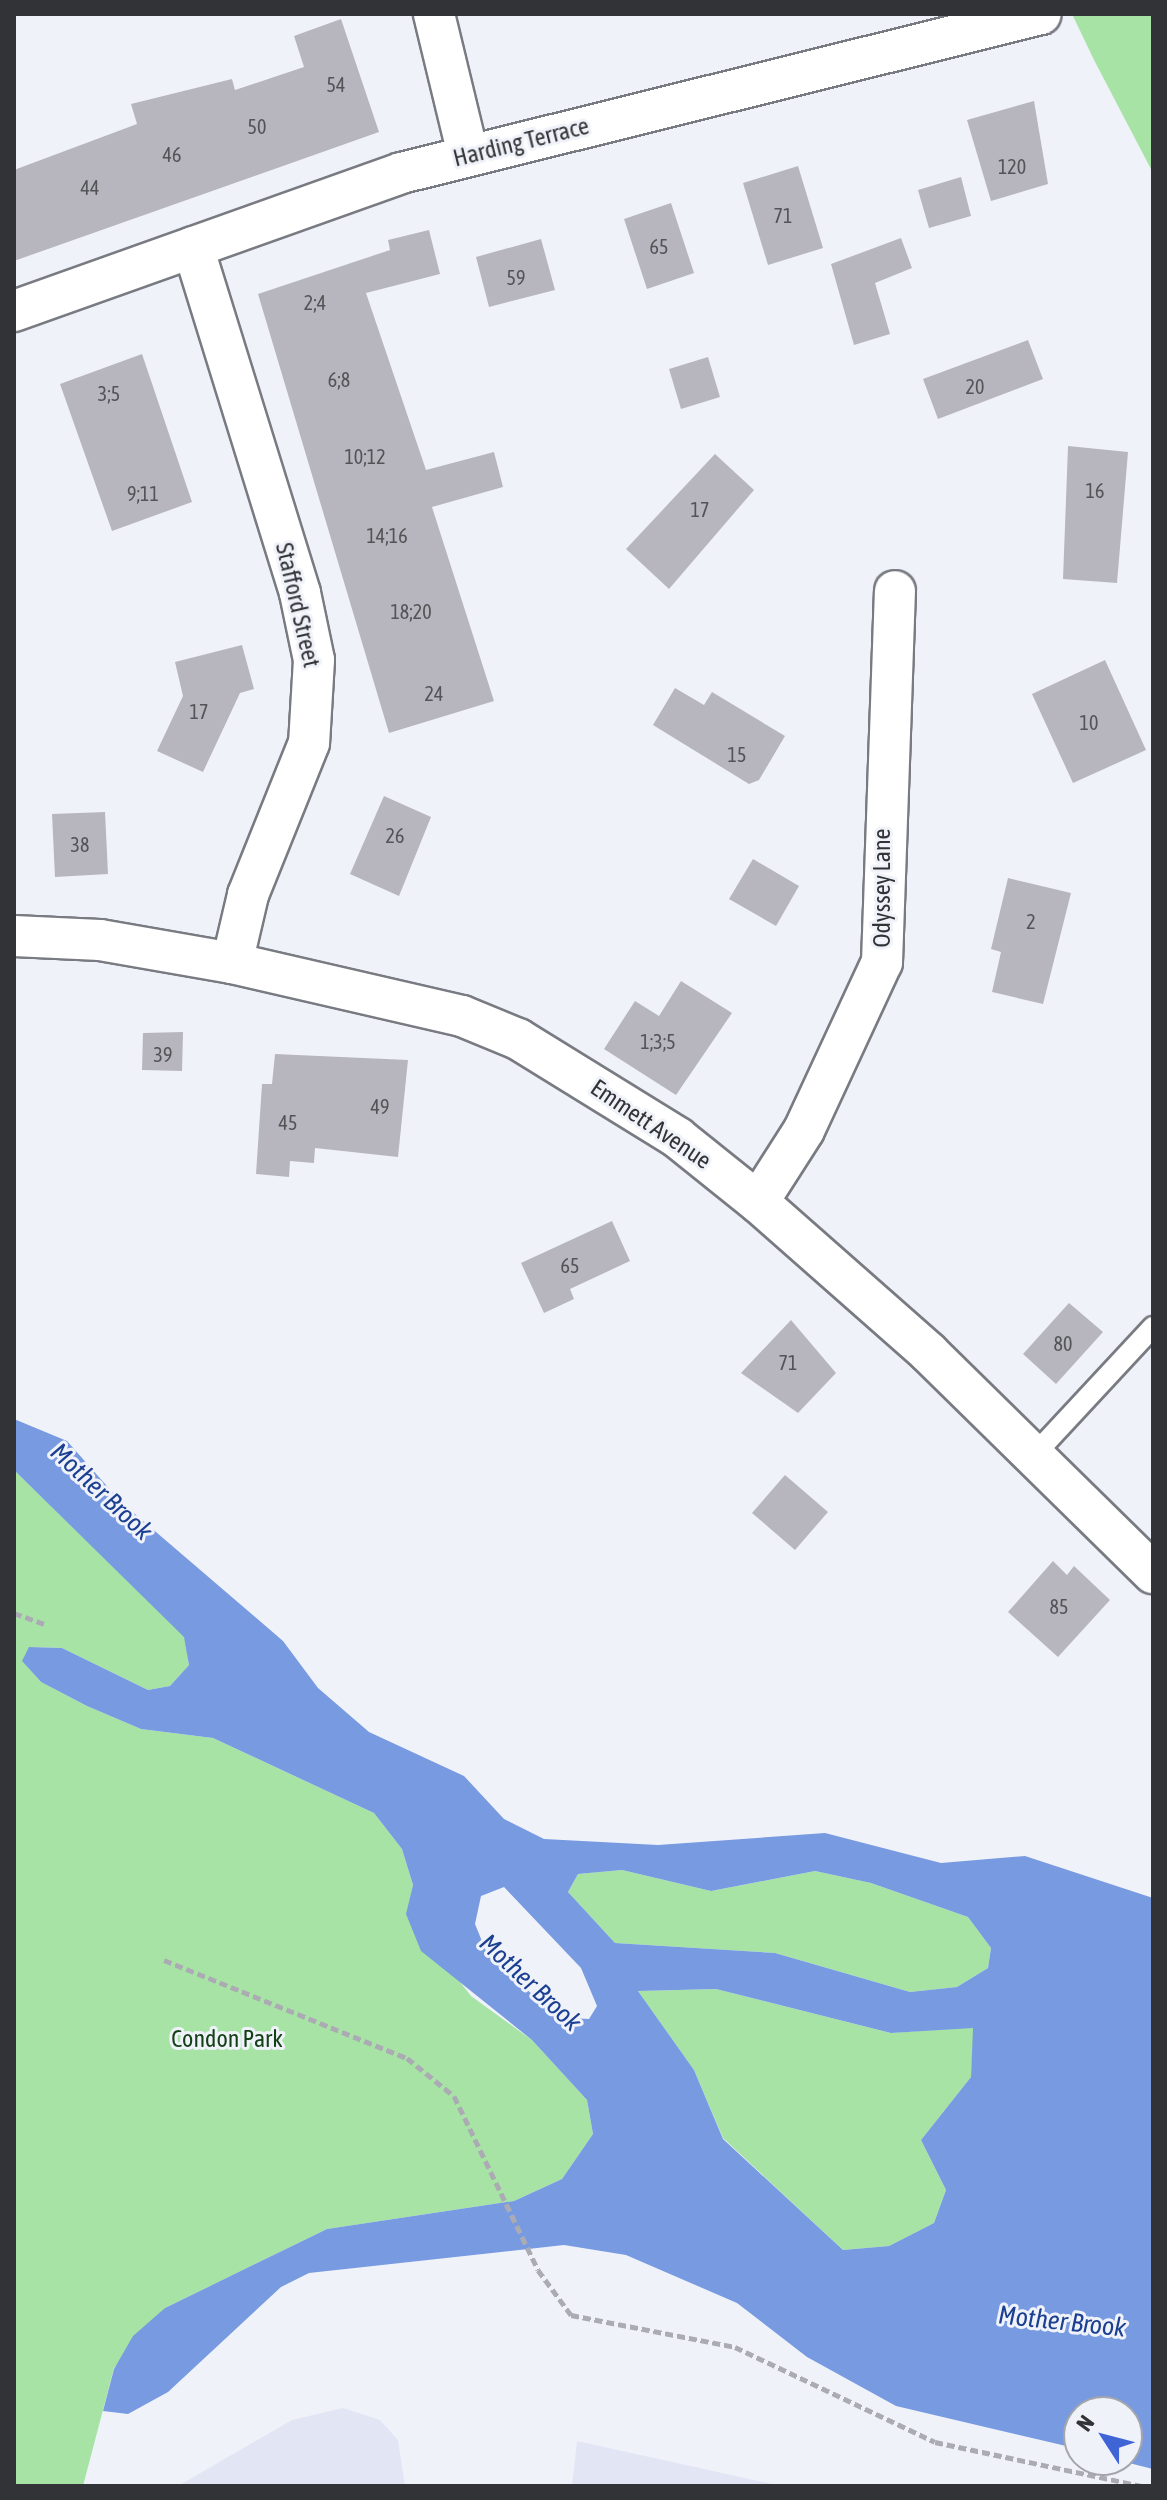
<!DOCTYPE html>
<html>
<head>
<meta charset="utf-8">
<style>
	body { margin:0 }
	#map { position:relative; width:1167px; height:2500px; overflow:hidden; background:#f0f2fa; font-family:"Asap Condensed",sans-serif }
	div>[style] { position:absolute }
	.built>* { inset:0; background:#e2e5f4 }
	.green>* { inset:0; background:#a8e3a6 }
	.water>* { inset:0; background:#779ae1 }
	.building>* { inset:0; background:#b7b6be }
	.path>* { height:5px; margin-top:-2.5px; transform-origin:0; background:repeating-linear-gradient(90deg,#abacb3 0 8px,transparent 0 12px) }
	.roads { filter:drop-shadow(2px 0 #797b82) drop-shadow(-2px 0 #797b82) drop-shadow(0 2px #797b82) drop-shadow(0 -2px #797b82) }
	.service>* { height:20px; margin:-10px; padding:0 10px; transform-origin:10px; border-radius:10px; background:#fff }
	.minor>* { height:40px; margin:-20px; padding:0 20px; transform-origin:20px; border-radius:20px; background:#fff }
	span { translate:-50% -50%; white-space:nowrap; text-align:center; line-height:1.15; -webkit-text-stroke:6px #f0f2fa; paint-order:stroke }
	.number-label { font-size:20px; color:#535458 }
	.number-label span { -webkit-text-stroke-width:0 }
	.street-label { font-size:24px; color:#323336 }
	.park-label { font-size:24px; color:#144016 }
	.water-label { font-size:26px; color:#1b3f91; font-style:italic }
	.frame { position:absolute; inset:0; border:16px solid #323336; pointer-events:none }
	.north { position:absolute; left:1063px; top:2396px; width:80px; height:80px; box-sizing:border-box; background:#f0f2fa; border:2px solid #a4a6ac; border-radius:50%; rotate:306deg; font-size:22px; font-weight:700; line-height:32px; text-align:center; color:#323336 }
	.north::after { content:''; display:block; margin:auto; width:28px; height:36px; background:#3e64d6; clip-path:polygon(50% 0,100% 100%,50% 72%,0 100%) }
</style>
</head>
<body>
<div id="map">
	<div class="built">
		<i style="clip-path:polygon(343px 2408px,380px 2420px,398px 2440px,405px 2486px,178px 2486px,292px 2420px)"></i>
		<i style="clip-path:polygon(577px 2441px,781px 2486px,572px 2486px)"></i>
	</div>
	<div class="green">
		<i style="clip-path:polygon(1072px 14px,1153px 14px,1153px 173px,1094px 60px)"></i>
		<i style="clip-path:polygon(14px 1470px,185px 1637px,189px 1665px,170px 1686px,148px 1690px,62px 1648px,30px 1647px,23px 1662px,41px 1682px,87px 1706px,141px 1729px,213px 1738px,374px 1813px,402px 1849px,413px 1885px,407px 1914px,471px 1996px,532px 2040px,587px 2100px,593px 2134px,562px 2179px,514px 2201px,327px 2229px,165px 2308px,114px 2368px,83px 2486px,14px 2486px)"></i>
		<i style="clip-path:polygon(622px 1870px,711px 1891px,815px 1871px,871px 1883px,968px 1917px,991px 1948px,988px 1968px,957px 1987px,910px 1992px,775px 1953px,615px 1943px,568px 1892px,578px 1874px)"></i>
		<i style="clip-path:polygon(716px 1989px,891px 2033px,974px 2027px,971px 2077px,921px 2140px,946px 2190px,934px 2223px,889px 2246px,843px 2250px,723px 2138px,694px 2070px,638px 1991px)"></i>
	</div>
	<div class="water">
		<i style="clip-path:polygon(evenodd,14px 1419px,67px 1441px,121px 1502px,283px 1641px,318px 1688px,369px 1732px,464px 1776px,504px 1819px,544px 1839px,658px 1845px,825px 1833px,941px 1863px,1025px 1856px,1153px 1898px,1153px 2469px,1117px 2460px,1127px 2460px,1127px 2412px,1079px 2412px,1079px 2449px,896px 2406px,807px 2357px,737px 2303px,626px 2255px,564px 2245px,309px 2273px,281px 2287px,168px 2392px,128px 2414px,103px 2411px,114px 2369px,133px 2336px,165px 2308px,327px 2229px,514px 2201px,562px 2179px,593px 2134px,587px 2100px,532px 2040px,421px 1951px,406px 1914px,413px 1885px,402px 1849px,374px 1813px,213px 1738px,141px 1729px,87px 1706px,41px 1682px,22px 1661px,29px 1647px,62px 1648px,148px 1690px,170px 1686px,189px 1665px,184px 1637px,14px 1470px,14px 1419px,622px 1870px,711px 1891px,815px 1871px,871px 1883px,968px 1917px,991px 1948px,988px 1968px,957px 1987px,910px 1992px,775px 1953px,615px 1943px,568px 1892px,578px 1874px,622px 1870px,14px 1419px,504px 1887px,581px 1968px,597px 2006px,589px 2019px,570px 2018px,535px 1997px,486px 1951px,475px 1924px,481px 1896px,504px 1887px,14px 1419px,716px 1989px,891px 2033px,973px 2028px,971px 2077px,921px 2140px,946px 2190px,934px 2223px,889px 2246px,843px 2250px,723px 2139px,694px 2070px,638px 1991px,716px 1989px)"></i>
	</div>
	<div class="building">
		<i style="clip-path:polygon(341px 19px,379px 132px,14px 261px,14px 170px,137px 124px,131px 104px,232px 79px,235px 90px,304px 67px,294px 36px)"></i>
		<i style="clip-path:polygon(1034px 101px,1048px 184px,991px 201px,967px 120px)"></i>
		<i style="clip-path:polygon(798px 166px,823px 248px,768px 265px,743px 183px)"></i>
		<i style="clip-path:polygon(961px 177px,971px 216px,929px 228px,918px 190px)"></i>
		<i style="clip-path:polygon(671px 203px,694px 273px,647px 289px,624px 219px)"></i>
		<i style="clip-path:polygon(429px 230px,440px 274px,366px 293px,426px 470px,494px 452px,503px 487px,432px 507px,494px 701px,389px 733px,258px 294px,390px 250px,388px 240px)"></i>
		<i style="clip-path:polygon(901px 238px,912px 268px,875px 283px,890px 334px,854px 345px,831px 264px)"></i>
		<i style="clip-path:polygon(541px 239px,555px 290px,489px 307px,476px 257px)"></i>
		<i style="clip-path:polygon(1028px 340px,1043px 379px,938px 419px,923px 379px)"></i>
		<i style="clip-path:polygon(142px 354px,192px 502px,112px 531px,60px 384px)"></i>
		<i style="clip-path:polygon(708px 357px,720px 397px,681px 409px,669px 369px)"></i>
		<i style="clip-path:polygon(1068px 446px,1128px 452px,1117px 583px,1063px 579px)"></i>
		<i style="clip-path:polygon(715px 454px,754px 490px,669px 589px,626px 549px)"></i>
		<i style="clip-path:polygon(242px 645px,254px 689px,240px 693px,203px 772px,157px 751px,183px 696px,175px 662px)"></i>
		<i style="clip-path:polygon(1105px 660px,1146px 750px,1073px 783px,1032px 694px)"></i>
		<i style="clip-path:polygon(675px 688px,704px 705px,712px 692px,785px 736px,759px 780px,749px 784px,653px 725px)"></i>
		<i style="clip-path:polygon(384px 796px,431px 817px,399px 896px,350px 874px)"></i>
		<i style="clip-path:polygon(105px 812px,108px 874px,55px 877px,52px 814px)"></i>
		<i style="clip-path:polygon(753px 859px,799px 886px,776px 926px,729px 899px)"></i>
		<i style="clip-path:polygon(1008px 878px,1071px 893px,1043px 1004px,992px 992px,1001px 952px,991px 949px)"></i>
		<i style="clip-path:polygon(681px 981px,732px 1013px,676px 1095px,604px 1049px,635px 1001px,659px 1016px)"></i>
		<i style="clip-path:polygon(183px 1032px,182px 1071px,142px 1070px,143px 1033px)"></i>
		<i style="clip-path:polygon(275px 1054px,408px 1060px,398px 1157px,315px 1148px,314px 1163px,290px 1161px,289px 1177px,256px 1174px,262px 1084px,272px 1084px)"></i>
		<i style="clip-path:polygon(612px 1221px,630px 1261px,570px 1289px,574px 1299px,544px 1313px,521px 1263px)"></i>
		<i style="clip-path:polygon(1069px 1303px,1103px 1332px,1056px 1384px,1023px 1354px)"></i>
		<i style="clip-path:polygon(791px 1320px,836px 1373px,798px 1413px,741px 1373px)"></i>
		<i style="clip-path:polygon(785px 1475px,828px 1512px,795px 1550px,752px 1513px)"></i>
		<i style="clip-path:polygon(1053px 1561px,1067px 1575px,1074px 1566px,1110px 1600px,1058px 1657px,1008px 1612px)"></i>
	</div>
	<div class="path">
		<i style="left:14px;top:1613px;width:32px;rotate:20deg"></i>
		<i style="left:164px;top:1960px;width:262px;rotate:22deg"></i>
		<i style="left:407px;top:2058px;width:60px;rotate:39deg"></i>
		<i style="left:454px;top:2096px;width:193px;rotate:64.2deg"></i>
		<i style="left:538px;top:2270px;width:56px;rotate:53.7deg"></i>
		<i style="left:571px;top:2315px;width:167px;rotate:11deg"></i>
		<i style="left:735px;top:2347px;width:221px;rotate:25.4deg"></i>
		<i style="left:935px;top:2442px;width:212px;rotate:12deg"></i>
	</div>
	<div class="roads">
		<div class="service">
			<i style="left:1034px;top:1455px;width:175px;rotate:-47.1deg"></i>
		</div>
		<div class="minor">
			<i style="left:434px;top:14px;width:145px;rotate:76.4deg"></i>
			<i style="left:193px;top:247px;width:362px;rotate:72.8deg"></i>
			<i style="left:300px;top:593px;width:68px;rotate:78.2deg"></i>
			<i style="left:314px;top:660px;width:83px;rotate:93.4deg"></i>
			<i style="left:309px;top:743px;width:164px;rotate:111.9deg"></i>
			<i style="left:248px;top:895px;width:70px;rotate:103.2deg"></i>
			<i style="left:14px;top:311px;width:411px;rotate:-19.6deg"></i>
			<i style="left:401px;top:173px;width:659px;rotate:-13.95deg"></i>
			<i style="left:14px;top:936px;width:86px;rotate:2.7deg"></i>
			<i style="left:100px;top:940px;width:134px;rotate:9.9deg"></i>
			<i style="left:232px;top:963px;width:236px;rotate:13deg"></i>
			<i style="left:462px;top:1016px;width:61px;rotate:22.3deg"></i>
			<i style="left:518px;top:1039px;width:188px;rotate:31.7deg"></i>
			<i style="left:678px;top:1138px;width:102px;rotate:38.7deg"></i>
			<i style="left:758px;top:1202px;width:228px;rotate:41.4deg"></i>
			<i style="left:929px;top:1353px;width:314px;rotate:44.5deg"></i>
			<i style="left:758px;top:1202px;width:85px;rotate:-57.4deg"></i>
			<i style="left:804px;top:1130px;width:185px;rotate:-65.1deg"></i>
			<i style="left:882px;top:962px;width:371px;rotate:-88deg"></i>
		</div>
	</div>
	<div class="number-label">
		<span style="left:336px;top:84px">54</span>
		<span style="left:257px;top:126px">50</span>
		<span style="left:172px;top:154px">46</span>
		<span style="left:1012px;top:166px">120</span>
		<span style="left:90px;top:187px">44</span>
		<span style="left:783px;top:215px">71</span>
		<span style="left:659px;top:246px">65</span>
		<span style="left:516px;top:277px">59</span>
		<span style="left:315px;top:302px">2;4</span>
		<span style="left:339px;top:379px">6;8</span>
		<span style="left:975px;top:386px">20</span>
		<span style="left:109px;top:393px">3;5</span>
		<span style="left:365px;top:456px">10;12</span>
		<span style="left:1095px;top:490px">16</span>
		<span style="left:143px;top:493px">9;11</span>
		<span style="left:700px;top:509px">17</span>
		<span style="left:387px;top:535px">14;16</span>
		<span style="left:411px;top:611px">18;20</span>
		<span style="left:434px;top:693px">24</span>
		<span style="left:199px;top:711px">17</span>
		<span style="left:1089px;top:722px">10</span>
		<span style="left:737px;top:754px">15</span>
		<span style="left:395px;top:835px">26</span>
		<span style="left:80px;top:844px">38</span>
		<span style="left:1031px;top:921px">2</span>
		<span style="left:658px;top:1041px">1;3;5</span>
		<span style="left:163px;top:1054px">39</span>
		<span style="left:380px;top:1106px">49</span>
		<span style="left:288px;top:1122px">45</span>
		<span style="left:570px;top:1265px">65</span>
		<span style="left:1063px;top:1343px">80</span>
		<span style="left:788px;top:1362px">71</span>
		<span style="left:1059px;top:1606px">85</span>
	</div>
	<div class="street-label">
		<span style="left:521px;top:142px;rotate:-14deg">Harding Terrace</span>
		<span style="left:298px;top:605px;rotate:77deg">Stafford Street</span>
		<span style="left:882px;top:888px;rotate:-90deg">Odyssey Lane</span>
		<span style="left:651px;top:1124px;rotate:34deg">Emmett Avenue</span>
	</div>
	<div class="park-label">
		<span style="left:227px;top:2039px">Condon Park</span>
	</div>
	<div class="water-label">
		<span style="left:101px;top:1492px;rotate:43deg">Mother Brook</span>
		<span style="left:530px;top:1983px;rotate:43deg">Mother Brook</span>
		<span style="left:1062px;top:2322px;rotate:6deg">Mother Brook</span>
	</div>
	<div class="frame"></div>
	<div class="north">N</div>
</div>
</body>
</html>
